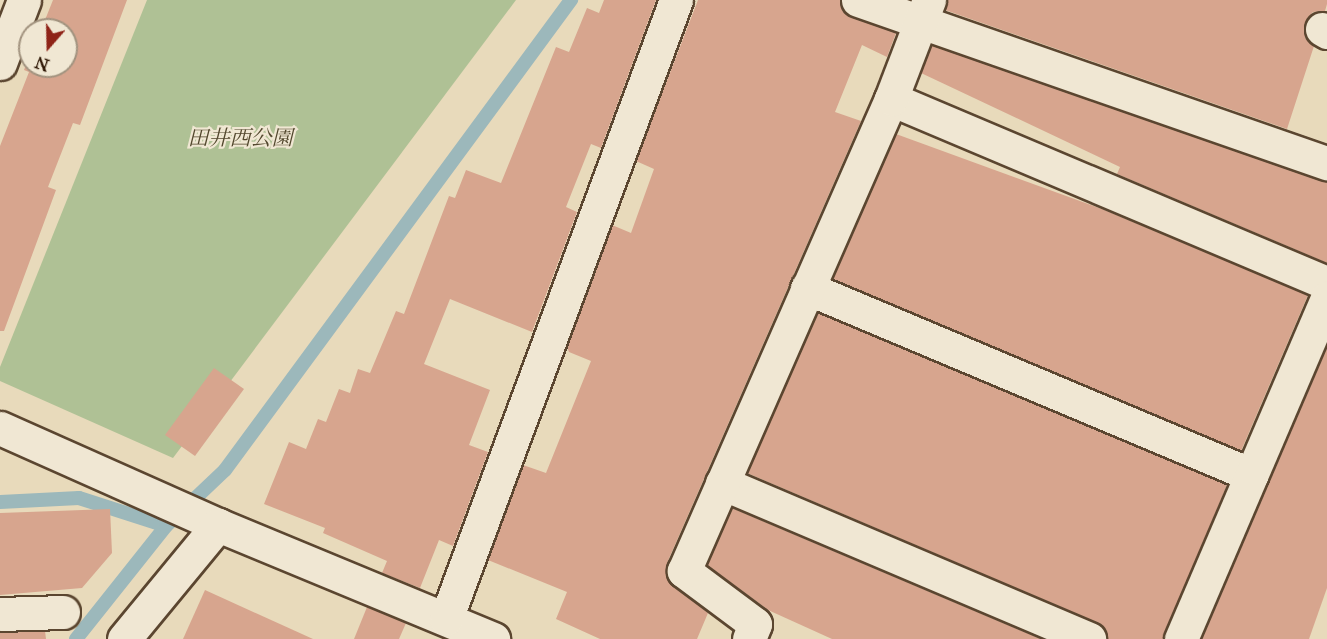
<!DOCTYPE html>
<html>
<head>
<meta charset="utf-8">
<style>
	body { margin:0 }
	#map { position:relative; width:1327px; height:639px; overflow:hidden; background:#e8dabb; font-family:"IM FELL Great Primer","Noto Serif JP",serif }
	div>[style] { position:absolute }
	.green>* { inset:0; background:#afc195 }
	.stream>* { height:14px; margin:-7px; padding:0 7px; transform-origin:7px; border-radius:7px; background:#9cb8bb }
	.building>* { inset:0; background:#d7a58e }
	.roads { filter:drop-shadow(2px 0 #5b4630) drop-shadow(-2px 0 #5b4630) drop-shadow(0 2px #5b4630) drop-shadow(0 -2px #5b4630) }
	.street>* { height:33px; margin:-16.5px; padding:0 16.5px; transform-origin:16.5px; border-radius:16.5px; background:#f0e7d3 }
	span { translate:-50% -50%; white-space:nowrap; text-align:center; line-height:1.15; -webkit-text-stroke:4.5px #f0e7d3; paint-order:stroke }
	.park-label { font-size:21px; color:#53482e; font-style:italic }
	.north { position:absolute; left:18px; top:18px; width:60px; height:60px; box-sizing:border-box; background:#f0e7d3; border:2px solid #a2937f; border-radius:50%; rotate:200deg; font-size:16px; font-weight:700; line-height:24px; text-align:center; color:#2c1402 }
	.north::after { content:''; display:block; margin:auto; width:21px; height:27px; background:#8f2418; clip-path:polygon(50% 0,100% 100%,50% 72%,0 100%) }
</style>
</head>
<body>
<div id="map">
	<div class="green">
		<i style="clip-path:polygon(147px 0,516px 0,173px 458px,0 381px,0 367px)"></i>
	</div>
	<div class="stream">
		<i style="left:0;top:502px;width:79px;rotate:-2.9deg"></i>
		<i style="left:79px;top:498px;width:91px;rotate:17.8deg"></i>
		<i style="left:76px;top:639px;width:144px;rotate:-51.5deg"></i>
		<i style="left:166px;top:526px;width:81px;rotate:-43.5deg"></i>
		<i style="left:225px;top:470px;width:584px;rotate:-53.64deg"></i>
	</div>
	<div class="building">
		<i style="clip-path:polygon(53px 0,127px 0,80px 125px,73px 123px,48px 187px,56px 190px,4px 331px,0 331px,0 146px,29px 72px,24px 70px,30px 55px,30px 66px,66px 66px,66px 30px,41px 30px)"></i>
		<i style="clip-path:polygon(604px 0,656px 0,601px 148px,591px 144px,566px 207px,577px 212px,532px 332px,450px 299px,424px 364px,490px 390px,469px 445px,488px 452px,453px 546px,439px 540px,420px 588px,382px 573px,387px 561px,323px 533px,325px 528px,264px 504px,289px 442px,306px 449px,318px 419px,326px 422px,339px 389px,350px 393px,358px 369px,370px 373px,396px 311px,404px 314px,449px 196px,455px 198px,466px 170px,501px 183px,556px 47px,569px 52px,587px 8px,599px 13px)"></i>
		<i style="clip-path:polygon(698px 0,840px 0,843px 12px,851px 17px,896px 33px,887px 57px,862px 45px,835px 112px,861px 121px,667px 563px,668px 580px,708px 613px,697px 639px,600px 639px,556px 619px,567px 592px,488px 560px,523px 465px,546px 473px,591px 361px,569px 352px,567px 347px,612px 225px,631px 233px,654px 169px,636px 161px)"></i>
		<i style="clip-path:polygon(947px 0,1327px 0,1327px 4px,1325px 11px,1313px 12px,1306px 20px,1305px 38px,1314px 46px,1287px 129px,945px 10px)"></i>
		<i style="clip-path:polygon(932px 45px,1327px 182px,1327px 263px,1117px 174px,1120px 167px,921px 73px)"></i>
		<i style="clip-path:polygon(896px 134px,1102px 209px,1308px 295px,1241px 451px,833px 279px)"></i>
		<i style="clip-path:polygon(818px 313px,1227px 485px,1163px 639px,1107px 639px,1104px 628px,1096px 622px,747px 473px)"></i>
		<i style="clip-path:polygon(1327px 346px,1327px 588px,1309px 639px,1201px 639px)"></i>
		<i style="clip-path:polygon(214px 368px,244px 389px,195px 456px,165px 435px)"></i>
		<i style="clip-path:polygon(732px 508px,1041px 639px,832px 639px,768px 610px,707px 565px)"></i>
		<i style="clip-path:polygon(110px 509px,112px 553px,82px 588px,0 595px,0 513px)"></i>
		<i style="clip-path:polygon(205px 590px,313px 639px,183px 639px)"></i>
		<i style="clip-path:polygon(367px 607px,406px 623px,399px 639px,354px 639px)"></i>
		<i style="clip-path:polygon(45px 631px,46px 639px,0 639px,0 633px)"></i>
	</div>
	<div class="roads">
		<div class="street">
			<i style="left:858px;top:0;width:497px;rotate:19.2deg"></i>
			<i style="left:1322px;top:29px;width:6px;rotate:31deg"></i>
			<i style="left:0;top:63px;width:67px;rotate:-69.1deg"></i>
			<i style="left:891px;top:99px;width:473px;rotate:22.9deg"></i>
			<i style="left:807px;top:288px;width:482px;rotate:22.8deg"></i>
			<i style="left:0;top:428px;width:239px;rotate:24deg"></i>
			<i style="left:218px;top:525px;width:298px;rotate:22.5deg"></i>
			<i style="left:722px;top:483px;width:399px;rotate:23deg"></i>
			<i style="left:0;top:614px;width:63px;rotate:-1.8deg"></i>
			<i style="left:446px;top:619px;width:660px;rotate:-69.62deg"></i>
			<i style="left:124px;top:639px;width:148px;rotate:-50.5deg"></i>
			<i style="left:749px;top:639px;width:16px;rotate:-68deg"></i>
			<i style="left:755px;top:624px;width:89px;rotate:-143.3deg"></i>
			<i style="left:684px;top:571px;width:515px;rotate:-66.32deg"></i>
			<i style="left:891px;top:99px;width:106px;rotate:-69deg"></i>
			<i style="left:1181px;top:639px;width:371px;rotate:-66.8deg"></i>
		</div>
	</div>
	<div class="park-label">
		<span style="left:240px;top:138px">田井西公園</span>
	</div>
	<div class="north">N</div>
</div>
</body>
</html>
